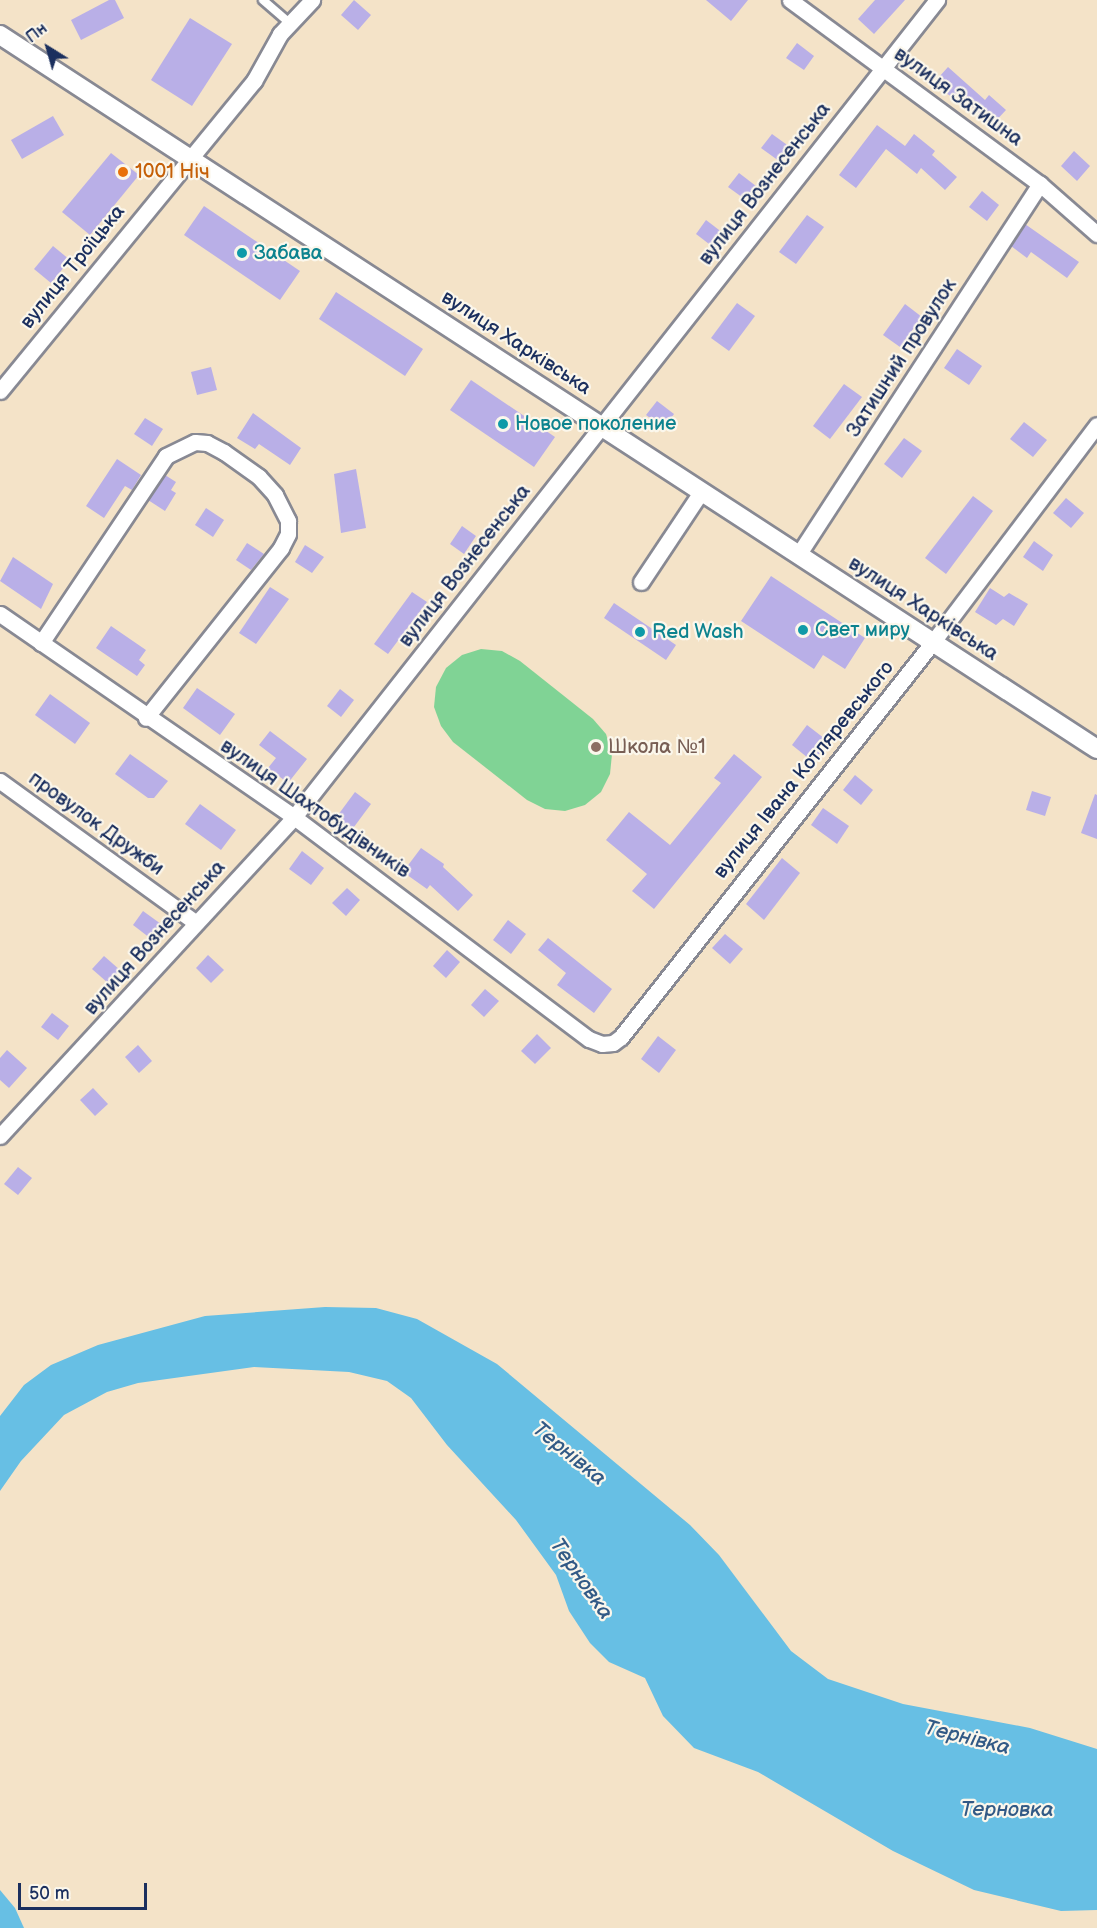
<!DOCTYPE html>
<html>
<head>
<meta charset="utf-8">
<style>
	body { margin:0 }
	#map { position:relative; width:1097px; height:1928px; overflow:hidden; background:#f4e3c8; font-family:"Balsamiq Sans",sans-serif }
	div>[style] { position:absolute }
	.green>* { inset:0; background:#80d395 }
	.water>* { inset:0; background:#67bfe4 }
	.building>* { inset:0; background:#b9afe7 }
	.roads { filter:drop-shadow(2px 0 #888993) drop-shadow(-2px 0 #888993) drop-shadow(0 2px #888993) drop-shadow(0 -2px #888993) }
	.service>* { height:8px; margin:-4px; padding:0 4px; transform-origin:4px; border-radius:4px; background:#fff }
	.minor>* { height:15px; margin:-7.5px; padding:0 7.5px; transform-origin:7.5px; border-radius:7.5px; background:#fff }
	.tertiary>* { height:18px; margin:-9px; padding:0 9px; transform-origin:9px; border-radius:9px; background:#fff }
	.dots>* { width:16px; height:16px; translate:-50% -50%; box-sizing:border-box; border:3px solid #fbf7ec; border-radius:50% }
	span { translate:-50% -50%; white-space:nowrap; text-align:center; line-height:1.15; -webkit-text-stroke:4.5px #fbf7ec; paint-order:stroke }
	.street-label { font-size:20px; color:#1b2f5e }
	.food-label { font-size:20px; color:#c56008 }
	.left { translate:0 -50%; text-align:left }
	.culture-label { font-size:20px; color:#0d838f }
	.education-label { font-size:20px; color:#785e54 }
	.water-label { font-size:21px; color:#325a86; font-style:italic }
	.north { position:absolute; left:18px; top:18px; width:60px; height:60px; -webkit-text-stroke:4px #fbf7ec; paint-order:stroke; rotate:323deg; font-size:16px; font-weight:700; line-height:24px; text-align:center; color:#1b2f5e }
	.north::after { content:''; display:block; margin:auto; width:21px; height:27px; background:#1b2f5e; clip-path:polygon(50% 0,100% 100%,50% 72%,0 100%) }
	.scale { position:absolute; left:18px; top:1883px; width:129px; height:27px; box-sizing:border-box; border:3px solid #1b2f5e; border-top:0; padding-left:8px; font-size:18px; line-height:21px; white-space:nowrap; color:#1b2f5e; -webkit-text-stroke:4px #fbf7ec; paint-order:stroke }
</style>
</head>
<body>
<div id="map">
	<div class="green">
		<i style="clip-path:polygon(481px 649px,502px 651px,520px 661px,593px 719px,606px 734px,612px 754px,610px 774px,601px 792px,585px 805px,565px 811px,545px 809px,527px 800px,453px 742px,441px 726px,434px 707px,436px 687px,446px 668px,462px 655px)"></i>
	</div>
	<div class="water">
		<i style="clip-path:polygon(325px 1307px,376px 1308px,417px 1319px,497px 1364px,690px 1525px,719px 1555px,791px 1651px,828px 1679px,903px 1704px,1030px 1728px,1097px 1749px,1097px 1910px,1061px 1911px,974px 1890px,893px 1851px,758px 1772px,694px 1748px,663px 1716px,645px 1678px,609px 1662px,590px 1643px,569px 1611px,556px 1575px,516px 1520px,447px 1445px,411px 1398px,387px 1381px,349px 1372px,254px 1367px,138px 1383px,107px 1392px,64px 1415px,21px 1461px,0 1491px,0 1416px,24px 1385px,51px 1365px,98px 1345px,205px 1316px)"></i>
		<i style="clip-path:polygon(0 1890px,15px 1908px,24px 1928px,0 1928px)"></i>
	</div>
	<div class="building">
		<i style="clip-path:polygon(109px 0,115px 0,124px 18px,81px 40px,71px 20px)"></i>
		<i style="clip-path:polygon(354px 0,371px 15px,358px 30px,341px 15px)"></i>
		<i style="clip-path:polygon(706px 0,748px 0,731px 21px)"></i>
		<i style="clip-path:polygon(875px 0,905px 0,874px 34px,858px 19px)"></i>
		<i style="clip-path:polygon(190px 18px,232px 44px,192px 106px,151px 80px)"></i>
		<i style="clip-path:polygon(797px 43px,814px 56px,804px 70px,786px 58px)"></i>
		<i style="clip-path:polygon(948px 67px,985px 100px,989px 95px,1006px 110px,992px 125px,957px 93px,953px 98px,942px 90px,947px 84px,939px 77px)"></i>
		<i style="clip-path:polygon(53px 116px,64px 135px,22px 159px,11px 140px)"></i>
		<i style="clip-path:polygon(877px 125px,905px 146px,914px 134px,935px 151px,932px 155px,957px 177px,945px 190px,921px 168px,917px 174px,886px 149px,856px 188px,839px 175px)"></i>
		<i style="clip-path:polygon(772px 134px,790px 147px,779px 161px,761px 148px)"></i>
		<i style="clip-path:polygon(1074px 151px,1090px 166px,1077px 181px,1061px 166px)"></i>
		<i style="clip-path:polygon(111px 153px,139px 175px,90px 235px,62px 212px)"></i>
		<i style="clip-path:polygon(739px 173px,756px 186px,746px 200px,728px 187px)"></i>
		<i style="clip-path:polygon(982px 191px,999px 205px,987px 221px,969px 207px)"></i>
		<i style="clip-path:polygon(204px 206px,300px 271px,280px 300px,184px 235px)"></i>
		<i style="clip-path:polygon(807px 215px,824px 227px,796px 264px,779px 252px)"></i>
		<i style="clip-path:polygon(706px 220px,723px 233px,713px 247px,696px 234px)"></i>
		<i style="clip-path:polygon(1025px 224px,1079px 262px,1067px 278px,1031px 252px,1027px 258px,1011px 246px)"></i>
		<i style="clip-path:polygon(53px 246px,70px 260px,51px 283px,34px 269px)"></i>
		<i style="clip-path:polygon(336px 292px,423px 349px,405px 376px,319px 319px)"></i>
		<i style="clip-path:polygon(737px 303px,755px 316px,729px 351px,711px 338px)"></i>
		<i style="clip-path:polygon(905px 304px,922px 317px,900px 347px,883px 335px)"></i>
		<i style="clip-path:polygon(957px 349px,982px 366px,969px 385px,944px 368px)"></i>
		<i style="clip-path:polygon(211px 367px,217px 390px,197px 395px,191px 372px)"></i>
		<i style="clip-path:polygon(471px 380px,555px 437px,534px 467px,450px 410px)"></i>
		<i style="clip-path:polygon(844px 384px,862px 397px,830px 439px,813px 426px)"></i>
		<i style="clip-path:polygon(657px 401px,674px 414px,664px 428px,646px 415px)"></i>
		<i style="clip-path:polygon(253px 413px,301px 448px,290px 465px,259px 444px,255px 449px,237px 438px)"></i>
		<i style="clip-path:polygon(145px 418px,163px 429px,152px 446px,134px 434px)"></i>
		<i style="clip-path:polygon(1024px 422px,1047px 440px,1033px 457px,1010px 439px)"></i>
		<i style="clip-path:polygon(904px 438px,922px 451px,902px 478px,884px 464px)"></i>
		<i style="clip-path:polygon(117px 459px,141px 475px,132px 490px,125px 486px,104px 518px,86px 506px)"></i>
		<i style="clip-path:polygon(356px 469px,366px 528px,341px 533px,334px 474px)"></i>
		<i style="clip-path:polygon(165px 475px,176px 482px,171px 490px,176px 493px,165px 511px,148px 500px)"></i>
		<i style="clip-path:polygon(973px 496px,993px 511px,946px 574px,925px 558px)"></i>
		<i style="clip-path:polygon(1066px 498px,1084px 513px,1071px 528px,1053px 513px)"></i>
		<i style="clip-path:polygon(206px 508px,224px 520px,213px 537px,195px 525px)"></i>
		<i style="clip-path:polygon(462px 526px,476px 536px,464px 554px,450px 544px)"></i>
		<i style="clip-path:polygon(1034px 541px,1053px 555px,1043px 571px,1023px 557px)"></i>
		<i style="clip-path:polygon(247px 543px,264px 554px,251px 570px,236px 560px)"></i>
		<i style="clip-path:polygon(305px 545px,324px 557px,312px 573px,295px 562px)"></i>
		<i style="clip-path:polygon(13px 557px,53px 584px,41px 609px,0 581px)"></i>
		<i style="clip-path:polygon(771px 576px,865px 638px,845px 669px,823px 655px,814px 669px,741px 621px)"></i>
		<i style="clip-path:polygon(270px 587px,289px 599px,256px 644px,239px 633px)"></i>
		<i style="clip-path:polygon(990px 588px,1004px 597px,1009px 593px,1028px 604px,1014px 626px,1003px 619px,996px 625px,975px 612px)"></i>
		<i style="clip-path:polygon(412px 592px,427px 602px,388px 654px,374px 644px)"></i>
		<i style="clip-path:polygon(614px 603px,676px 645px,666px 660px,604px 618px)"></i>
		<i style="clip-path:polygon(111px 626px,146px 650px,139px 660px,145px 665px,137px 676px,96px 648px)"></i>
		<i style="clip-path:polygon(197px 688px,235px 714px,220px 735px,183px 708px)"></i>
		<i style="clip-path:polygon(340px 689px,354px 700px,341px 717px,327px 706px)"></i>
		<i style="clip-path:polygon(50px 694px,90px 723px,75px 744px,35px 715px)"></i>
		<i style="clip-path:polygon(807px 725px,829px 742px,813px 762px,792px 745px)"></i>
		<i style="clip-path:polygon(270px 731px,307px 759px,288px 783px,268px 768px,276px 758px,259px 745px)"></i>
		<i style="clip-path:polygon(130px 754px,168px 781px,154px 798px,148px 798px,115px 774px)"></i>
		<i style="clip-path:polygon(734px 754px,762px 777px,654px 909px,632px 891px,647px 874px,606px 840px,629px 812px,670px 845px,721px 783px,714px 778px)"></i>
		<i style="clip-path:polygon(855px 775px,873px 790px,861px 805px,843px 790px)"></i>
		<i style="clip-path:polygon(1032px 791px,1051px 797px,1045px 816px,1026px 810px)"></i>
		<i style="clip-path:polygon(355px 792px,371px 804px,351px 831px,335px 819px)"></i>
		<i style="clip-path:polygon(1095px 794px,1097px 795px,1097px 839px,1081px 833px)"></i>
		<i style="clip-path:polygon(200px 804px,236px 830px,221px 850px,185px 824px)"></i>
		<i style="clip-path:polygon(823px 808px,849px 826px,837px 844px,811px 825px)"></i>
		<i style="clip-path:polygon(421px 848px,444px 864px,443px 867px,473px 895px,458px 911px,430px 885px,427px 889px,403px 872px)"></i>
		<i style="clip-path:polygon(302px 851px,324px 868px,311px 885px,289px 869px)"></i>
		<i style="clip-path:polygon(782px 858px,800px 873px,764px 920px,746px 904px)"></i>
		<i style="clip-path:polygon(347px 888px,360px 900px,346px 916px,332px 903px)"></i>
		<i style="clip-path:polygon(143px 911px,161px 924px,150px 938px,133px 925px)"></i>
		<i style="clip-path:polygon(508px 920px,526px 934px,511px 954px,493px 940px)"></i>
		<i style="clip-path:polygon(725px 934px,743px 949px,730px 964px,712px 948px)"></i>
		<i style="clip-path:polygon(548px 938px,612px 989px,594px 1013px,557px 985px,566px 973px,538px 950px)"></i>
		<i style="clip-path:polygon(447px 950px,460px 962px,446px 978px,433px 966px)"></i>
		<i style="clip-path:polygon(208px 955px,224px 970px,211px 983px,196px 968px)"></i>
		<i style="clip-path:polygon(104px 956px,120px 970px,108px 983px,92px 969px)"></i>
		<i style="clip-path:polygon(485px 989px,499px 1001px,484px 1017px,471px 1005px)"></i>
		<i style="clip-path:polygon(52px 1013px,69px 1026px,58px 1040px,41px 1027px)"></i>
		<i style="clip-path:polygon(537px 1034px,551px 1048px,535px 1064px,521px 1051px)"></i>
		<i style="clip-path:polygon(658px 1036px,676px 1050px,659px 1073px,641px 1059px)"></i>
		<i style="clip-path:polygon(138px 1045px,152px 1061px,139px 1073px,125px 1057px)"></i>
		<i style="clip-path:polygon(7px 1050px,27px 1068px,9px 1088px,0 1080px,0 1058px)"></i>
		<i style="clip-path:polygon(93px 1088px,108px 1104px,95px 1116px,80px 1100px)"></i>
		<i style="clip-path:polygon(18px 1167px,32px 1178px,18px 1195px,4px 1184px)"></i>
	</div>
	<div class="roads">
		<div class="service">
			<i style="left:263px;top:0;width:35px;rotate:41deg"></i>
		</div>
		<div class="minor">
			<i style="left:790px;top:0;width:310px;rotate:36.4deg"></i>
			<i style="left:1040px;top:184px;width:76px;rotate:41.3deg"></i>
			<i style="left:0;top:391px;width:401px;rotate:-50.7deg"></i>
			<i style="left:254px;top:81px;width:54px;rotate:-61deg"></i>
			<i style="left:280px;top:34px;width:47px;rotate:-46.7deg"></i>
			<i style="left:798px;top:555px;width:443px;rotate:-56.9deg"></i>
			<i style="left:641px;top:582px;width:108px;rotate:-56.3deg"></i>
			<i style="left:0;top:614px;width:357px;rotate:34.6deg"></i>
			<i style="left:294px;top:817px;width:369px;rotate:37deg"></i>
			<i style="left:589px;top:1039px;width:14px;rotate:21deg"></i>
			<i style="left:602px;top:1044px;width:11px;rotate:-5deg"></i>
			<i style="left:613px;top:1043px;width:10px;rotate:-37deg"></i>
			<i style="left:621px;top:1037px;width:502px;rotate:-51.71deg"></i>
			<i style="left:932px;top:643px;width:273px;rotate:-52.9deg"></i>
			<i style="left:41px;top:643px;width:225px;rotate:-56.2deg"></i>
			<i style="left:166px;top:456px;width:32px;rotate:-26deg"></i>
			<i style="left:195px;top:442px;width:12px;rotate:5deg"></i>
			<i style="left:207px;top:443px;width:19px;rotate:28deg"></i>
			<i style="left:224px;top:452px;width:43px;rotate:35.5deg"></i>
			<i style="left:259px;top:477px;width:24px;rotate:48deg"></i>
			<i style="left:275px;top:495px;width:29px;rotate:63deg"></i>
			<i style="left:288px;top:521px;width:13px;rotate:90deg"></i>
			<i style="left:288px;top:534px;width:16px;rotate:117deg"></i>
			<i style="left:281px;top:548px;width:217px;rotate:128.5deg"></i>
			<i style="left:0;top:781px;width:242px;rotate:35.9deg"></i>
			<i style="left:0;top:1136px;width:434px;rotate:-47.3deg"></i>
			<i style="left:294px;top:817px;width:1040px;rotate:-51.8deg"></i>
		</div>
		<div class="tertiary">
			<i style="left:0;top:35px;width:1309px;rotate:33.06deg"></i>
		</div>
	</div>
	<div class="dots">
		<i style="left:123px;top:172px;background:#e8710a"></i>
		<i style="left:242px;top:253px;background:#0f9aa8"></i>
		<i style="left:503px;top:424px;background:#0f9aa8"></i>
		<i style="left:803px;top:630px;background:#0f9aa8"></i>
		<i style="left:640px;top:632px;background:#0f9aa8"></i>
		<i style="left:596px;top:747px;background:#8d6e63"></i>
	</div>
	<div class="street-label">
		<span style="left:958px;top:97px;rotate:36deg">вулиця Затишна</span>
		<span style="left:765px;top:184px;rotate:-52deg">вулиця Вознесенська</span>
		<span style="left:73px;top:267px;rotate:-51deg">вулиця Троїцька</span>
		<span style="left:516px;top:343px;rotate:33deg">вулиця Харківська</span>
		<span style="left:902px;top:358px;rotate:-57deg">Затишний провулок</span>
		<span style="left:465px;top:566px;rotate:-52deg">вулиця Вознесенська</span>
		<span style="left:923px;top:609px;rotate:33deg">вулиця Харківська</span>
		<span style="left:804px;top:770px;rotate:-51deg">вулиця Івана Котляревського</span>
		<span style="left:315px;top:809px;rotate:35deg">вулиця Шахтобудівників</span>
		<span style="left:96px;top:824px;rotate:36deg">провулок Дружби</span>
		<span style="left:155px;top:938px;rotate:-48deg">вулиця Вознесенська</span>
	</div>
	<div class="food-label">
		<span class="left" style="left:135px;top:172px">1001 Ніч</span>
	</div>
	<div class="culture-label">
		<span class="left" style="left:254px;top:253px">Забава</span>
		<span class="left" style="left:515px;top:424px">Новое поколение</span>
		<span class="left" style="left:815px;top:630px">Свет миру</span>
		<span class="left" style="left:652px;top:632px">Red Wash</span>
	</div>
	<div class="education-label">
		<span class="left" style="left:608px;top:747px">Школа №1</span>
	</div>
	<div class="water-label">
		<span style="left:569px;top:1454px;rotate:39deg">Тернівка</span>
		<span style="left:581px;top:1579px;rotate:55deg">Терновка</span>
		<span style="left:967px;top:1738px;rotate:14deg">Тернівка</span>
		<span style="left:1007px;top:1810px">Терновка</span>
	</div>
	<div class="north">Пн</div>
	<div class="scale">50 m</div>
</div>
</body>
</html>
